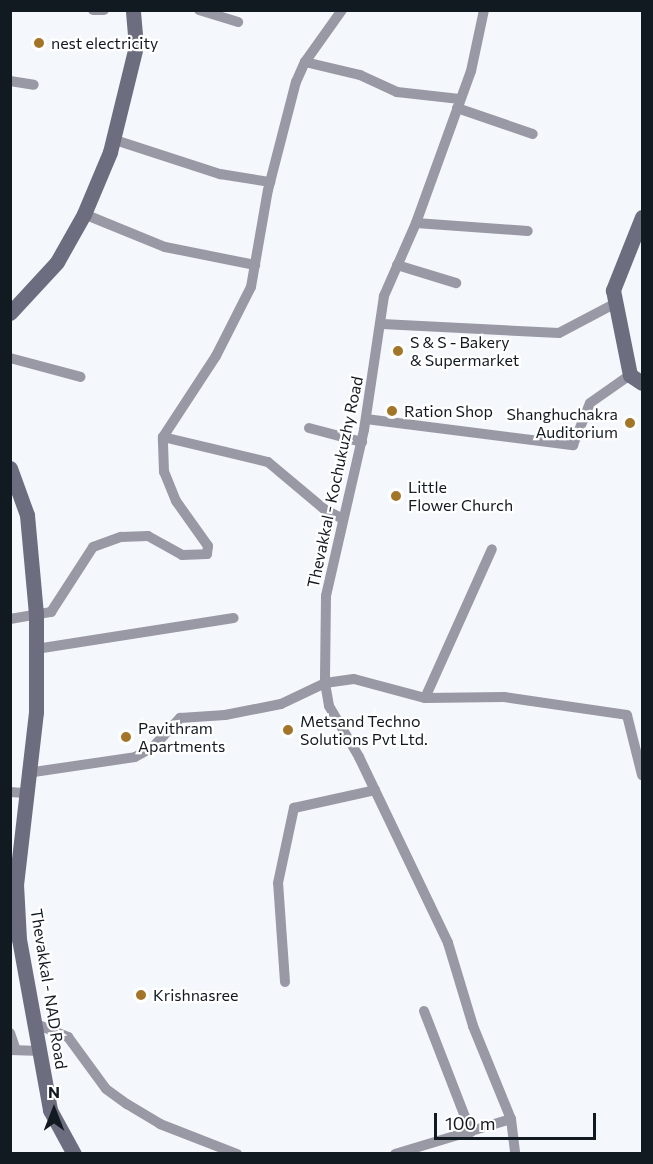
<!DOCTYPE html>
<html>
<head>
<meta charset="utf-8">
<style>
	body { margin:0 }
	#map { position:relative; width:653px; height:1164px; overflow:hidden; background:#f4f8fd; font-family:Commissioner,sans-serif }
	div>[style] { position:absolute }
	.street>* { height:10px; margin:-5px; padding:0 5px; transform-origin:5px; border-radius:5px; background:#9999a6 }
	.secondary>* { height:15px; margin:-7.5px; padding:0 7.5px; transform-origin:7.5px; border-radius:7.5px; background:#6c6d7f }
	.dots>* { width:16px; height:16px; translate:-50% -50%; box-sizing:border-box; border:3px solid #fff; border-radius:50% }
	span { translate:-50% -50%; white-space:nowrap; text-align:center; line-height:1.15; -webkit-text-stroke:4.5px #fff; paint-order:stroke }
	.poi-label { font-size:16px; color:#111921 }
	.left { translate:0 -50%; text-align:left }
	.right { translate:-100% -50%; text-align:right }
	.street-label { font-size:16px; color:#111921 }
	.frame { position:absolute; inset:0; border:12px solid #111921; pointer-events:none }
	.north { position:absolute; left:24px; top:1080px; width:60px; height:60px; -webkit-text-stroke:4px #fff; paint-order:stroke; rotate:0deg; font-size:16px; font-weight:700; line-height:24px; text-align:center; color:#111921 }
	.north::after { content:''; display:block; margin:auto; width:21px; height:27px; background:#111921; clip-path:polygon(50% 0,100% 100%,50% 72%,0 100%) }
	.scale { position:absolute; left:434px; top:1113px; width:162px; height:27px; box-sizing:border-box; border:3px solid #111921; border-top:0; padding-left:8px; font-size:18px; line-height:21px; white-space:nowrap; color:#111921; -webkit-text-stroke:4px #fff; paint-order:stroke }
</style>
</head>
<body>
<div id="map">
	<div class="street">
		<i style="left:93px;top:10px;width:11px"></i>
		<i style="left:199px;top:10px;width:41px;rotate:17.1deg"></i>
		<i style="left:484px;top:10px;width:62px;rotate:102deg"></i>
		<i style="left:471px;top:71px;width:162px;rotate:109.9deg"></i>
		<i style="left:416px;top:223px;width:80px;rotate:113.7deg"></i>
		<i style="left:384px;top:296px;width:135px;rotate:98.5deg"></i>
		<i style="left:364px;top:430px;width:170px;rotate:102.9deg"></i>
		<i style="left:326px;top:596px;width:87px;rotate:90.7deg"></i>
		<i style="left:325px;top:683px;width:23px;rotate:80deg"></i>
		<i style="left:329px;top:706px;width:59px;rotate:59.5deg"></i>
		<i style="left:359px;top:757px;width:206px;rotate:64.4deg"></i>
		<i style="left:448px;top:943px;width:87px;rotate:73.2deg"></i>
		<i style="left:473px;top:1026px;width:100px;rotate:67.8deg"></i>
		<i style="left:511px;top:1119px;width:35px;rotate:83deg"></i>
		<i style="left:305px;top:62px;width:57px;rotate:13.3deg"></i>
		<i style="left:360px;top:75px;width:41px;rotate:24.7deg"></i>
		<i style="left:397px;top:92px;width:63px;rotate:6.3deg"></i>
		<i style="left:10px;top:81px;width:24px;rotate:9deg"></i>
		<i style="left:457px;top:108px;width:80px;rotate:18.9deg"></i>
		<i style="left:112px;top:139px;width:114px;rotate:18deg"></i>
		<i style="left:220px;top:174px;width:51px;rotate:9.1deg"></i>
		<i style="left:84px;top:214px;width:87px;rotate:22.2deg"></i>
		<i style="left:165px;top:247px;width:92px;rotate:11.3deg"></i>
		<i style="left:416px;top:223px;width:112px;rotate:4.1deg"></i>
		<i style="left:397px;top:265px;width:62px;rotate:17deg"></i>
		<i style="left:382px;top:324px;width:177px;rotate:2.9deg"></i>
		<i style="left:559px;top:333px;width:62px;rotate:-27.8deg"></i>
		<i style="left:10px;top:358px;width:73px;rotate:15deg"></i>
		<i style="left:366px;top:419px;width:209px;rotate:7.2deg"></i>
		<i style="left:573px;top:445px;width:45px;rotate:-68deg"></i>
		<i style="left:590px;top:403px;width:49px;rotate:-35deg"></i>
		<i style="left:309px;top:428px;width:55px;rotate:14.8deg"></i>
		<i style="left:163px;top:437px;width:108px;rotate:13.4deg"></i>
		<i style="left:268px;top:462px;width:73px;rotate:40deg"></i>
		<i style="left:324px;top:509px;width:19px;rotate:28deg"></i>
		<i style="left:10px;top:619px;width:42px;rotate:-9.7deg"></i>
		<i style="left:51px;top:612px;width:77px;rotate:-57.1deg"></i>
		<i style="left:93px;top:547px;width:30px;rotate:-20deg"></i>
		<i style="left:121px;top:537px;width:27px;rotate:-2deg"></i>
		<i style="left:148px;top:536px;width:39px;rotate:29deg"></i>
		<i style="left:182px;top:555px;width:25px;rotate:-2deg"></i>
		<i style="left:207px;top:554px;width:8px;rotate:-83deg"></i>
		<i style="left:208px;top:546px;width:55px;rotate:-125.4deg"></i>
		<i style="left:176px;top:501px;width:31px;rotate:-112deg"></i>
		<i style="left:164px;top:472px;width:35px;rotate:-92deg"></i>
		<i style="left:163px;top:437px;width:97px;rotate:-56.8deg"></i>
		<i style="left:216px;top:356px;width:77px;rotate:-63.1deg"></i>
		<i style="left:251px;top:287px;width:98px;rotate:-80.1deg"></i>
		<i style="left:268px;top:190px;width:112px;rotate:-75.5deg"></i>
		<i style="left:296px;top:82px;width:22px;rotate:-66deg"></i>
		<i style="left:305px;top:62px;width:64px;rotate:-54.6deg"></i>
		<i style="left:36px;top:649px;width:200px;rotate:-8.9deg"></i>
		<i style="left:425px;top:698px;width:163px;rotate:-65.8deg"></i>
		<i style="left:27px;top:773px;width:109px;rotate:-8.4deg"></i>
		<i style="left:135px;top:757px;width:21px;rotate:-29deg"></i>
		<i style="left:153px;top:747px;width:40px;rotate:-47deg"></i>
		<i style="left:180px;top:718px;width:45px;rotate:-3.8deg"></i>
		<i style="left:225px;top:715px;width:57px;rotate:-11.1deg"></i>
		<i style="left:281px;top:704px;width:49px;rotate:-25.5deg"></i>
		<i style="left:325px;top:683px;width:29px;rotate:-8deg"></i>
		<i style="left:354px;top:679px;width:73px;rotate:15deg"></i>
		<i style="left:425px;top:698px;width:79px;rotate:-0.7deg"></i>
		<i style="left:504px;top:697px;width:124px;rotate:8.3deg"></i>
		<i style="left:627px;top:715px;width:62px;rotate:76deg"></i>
		<i style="left:10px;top:792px;width:16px;rotate:4deg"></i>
		<i style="left:285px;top:982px;width:99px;rotate:-94deg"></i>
		<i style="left:278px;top:883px;width:77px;rotate:-78deg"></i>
		<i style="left:294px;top:808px;width:83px;rotate:-12.5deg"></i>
		<i style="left:424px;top:1011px;width:130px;rotate:68.8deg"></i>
		<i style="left:36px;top:1024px;width:35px;rotate:22deg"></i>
		<i style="left:68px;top:1037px;width:64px;rotate:53.8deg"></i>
		<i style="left:106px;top:1089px;width:26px;rotate:36deg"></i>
		<i style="left:127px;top:1104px;width:39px;rotate:31deg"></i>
		<i style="left:160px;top:1124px;width:83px;rotate:21.3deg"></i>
		<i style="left:10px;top:1033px;width:18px;rotate:71deg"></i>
		<i style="left:10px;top:1050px;width:31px;rotate:2deg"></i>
		<i style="left:395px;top:1154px;width:121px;rotate:-16.8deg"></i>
	</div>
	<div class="secondary">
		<i style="left:642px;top:217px;width:79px;rotate:111.7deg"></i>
		<i style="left:613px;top:290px;width:87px;rotate:78.7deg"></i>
		<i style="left:630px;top:375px;width:14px;rotate:34deg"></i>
		<i style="left:10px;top:313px;width:69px;rotate:-47.3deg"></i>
		<i style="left:57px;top:262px;width:55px;rotate:-60.6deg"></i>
		<i style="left:84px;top:214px;width:67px;rotate:-67.2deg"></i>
		<i style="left:110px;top:152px;width:109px;rotate:-76.2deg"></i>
		<i style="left:136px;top:46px;width:36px;rotate:-95deg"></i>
		<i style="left:10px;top:468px;width:50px;rotate:70.1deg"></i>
		<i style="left:27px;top:515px;width:98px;rotate:84.8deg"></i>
		<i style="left:36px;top:613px;width:99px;rotate:90deg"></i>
		<i style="left:36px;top:712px;width:173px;rotate:96.6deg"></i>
		<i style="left:16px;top:884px;width:55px;rotate:86.9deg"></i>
		<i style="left:19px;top:939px;width:174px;rotate:79.7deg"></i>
		<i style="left:50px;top:1110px;width:50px;rotate:61.4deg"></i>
	</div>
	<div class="dots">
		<i style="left:39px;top:43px;background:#a37528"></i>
		<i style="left:398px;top:351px;background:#a37528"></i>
		<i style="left:392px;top:411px;background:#a37528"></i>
		<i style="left:630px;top:423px;background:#a37528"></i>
		<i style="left:396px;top:496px;background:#a37528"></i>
		<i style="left:288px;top:730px;background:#a37528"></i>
		<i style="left:126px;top:737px;background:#a37528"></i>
		<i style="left:141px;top:995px;background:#a37528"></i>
	</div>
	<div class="poi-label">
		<span class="left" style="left:51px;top:43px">nest electricity</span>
		<span class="left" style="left:410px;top:351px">S &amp; S - Bakery<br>&amp; Supermarket</span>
		<span class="left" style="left:404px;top:411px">Ration Shop</span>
		<span class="right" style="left:618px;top:423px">Shanghuchakra<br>Auditorium</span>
		<span class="left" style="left:408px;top:496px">Little<br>Flower Church</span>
		<span class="left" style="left:300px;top:730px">Metsand Techno<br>Solutions Pvt Ltd.</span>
		<span class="left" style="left:138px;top:737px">Pavithram<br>Apartments</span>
		<span class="left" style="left:153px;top:995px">Krishnasree</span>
	</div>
	<div class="street-label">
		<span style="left:335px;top:482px;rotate:-78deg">Thevakkal - Kochukuzhy Road</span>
		<span style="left:49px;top:989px;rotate:81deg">Thevakkal - NAD Road</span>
	</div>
	<div class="frame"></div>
	<div class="north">N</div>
	<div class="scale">100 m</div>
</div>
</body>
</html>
